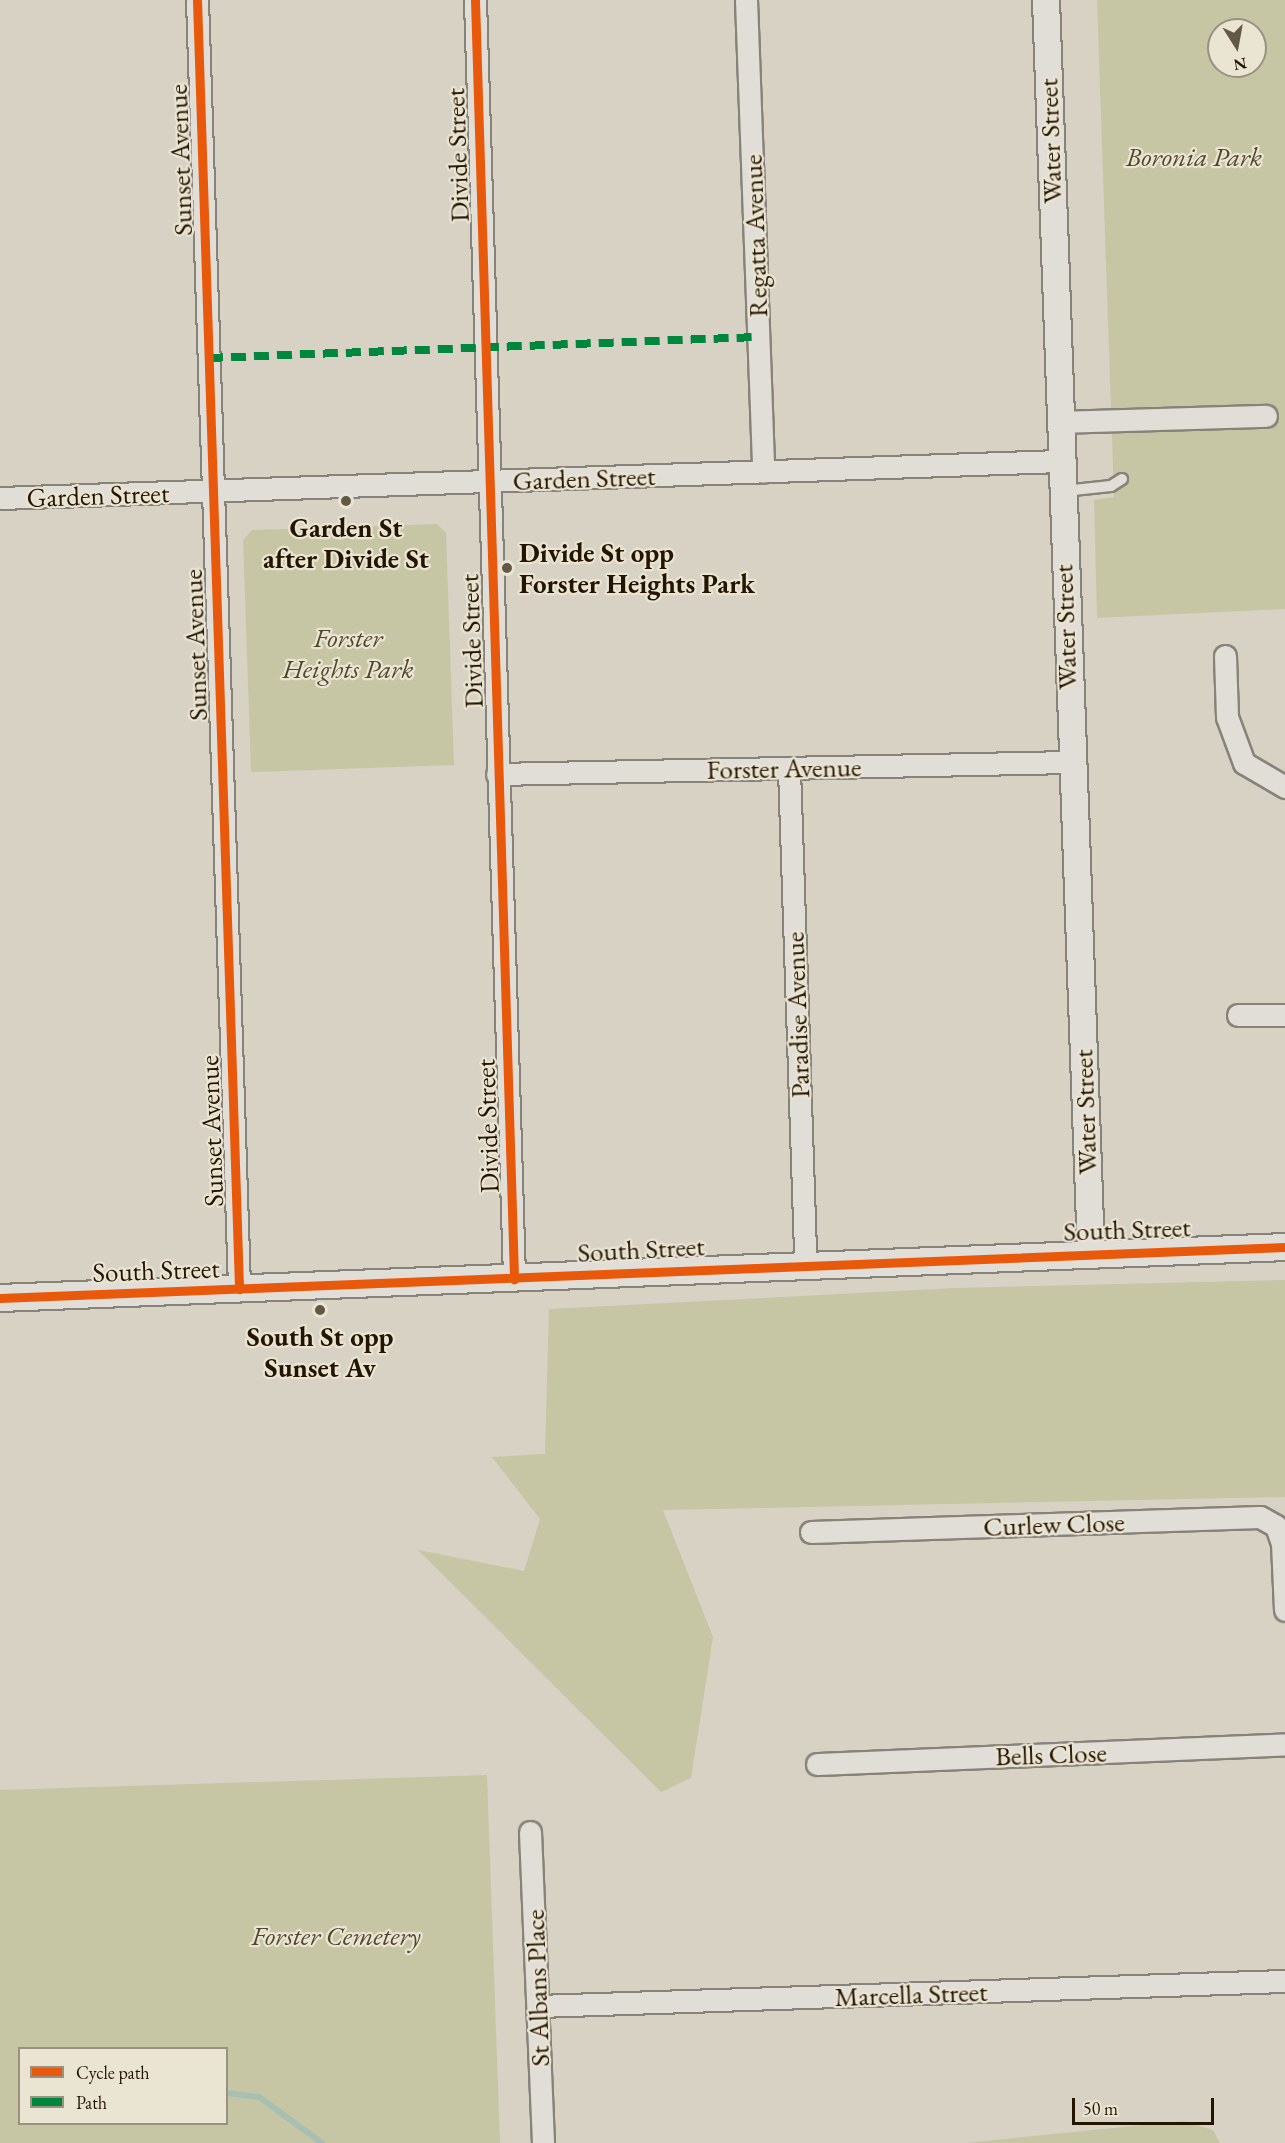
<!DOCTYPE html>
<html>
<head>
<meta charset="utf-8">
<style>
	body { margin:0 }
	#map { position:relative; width:1285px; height:2143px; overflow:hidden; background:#d7d2c4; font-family:"EB Garamond",serif }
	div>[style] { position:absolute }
	.green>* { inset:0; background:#c6c6a5 }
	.stream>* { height:6px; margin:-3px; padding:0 3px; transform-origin:3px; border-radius:3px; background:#a8c0b3 }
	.roads { filter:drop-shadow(2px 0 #888379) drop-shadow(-2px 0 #888379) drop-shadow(0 2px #888379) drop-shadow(0 -2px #888379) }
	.service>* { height:10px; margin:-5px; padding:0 5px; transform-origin:5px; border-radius:5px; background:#e1ded7 }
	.minor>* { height:21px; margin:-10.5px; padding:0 10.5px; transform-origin:10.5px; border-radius:10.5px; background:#e1ded7 }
	.tertiary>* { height:26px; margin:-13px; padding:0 13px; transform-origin:13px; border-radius:13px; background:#e1ded7 }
	.quiet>* { height:8px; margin-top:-4px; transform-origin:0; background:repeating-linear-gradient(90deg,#00873e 0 15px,transparent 0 23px) }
	.cycleway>* { height:9px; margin:-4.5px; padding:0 4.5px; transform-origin:4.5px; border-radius:4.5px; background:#e8590c }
	.dots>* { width:16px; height:16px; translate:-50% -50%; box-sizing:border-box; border:3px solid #eae4d3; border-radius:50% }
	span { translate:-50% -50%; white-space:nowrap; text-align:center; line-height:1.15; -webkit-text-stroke:4.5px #eae4d3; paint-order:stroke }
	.street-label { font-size:27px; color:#241501 }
	.park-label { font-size:27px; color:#50472b; font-style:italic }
	.poi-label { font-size:27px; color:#241501; font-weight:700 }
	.left { translate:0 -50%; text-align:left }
	.legend { position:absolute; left:18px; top:2047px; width:210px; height:78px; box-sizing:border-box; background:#eae4d3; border:2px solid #9b917f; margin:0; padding:8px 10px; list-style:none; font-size:18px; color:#241501 }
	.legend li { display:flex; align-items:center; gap:12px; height:30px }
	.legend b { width:30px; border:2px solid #9b917f }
	.north { position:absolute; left:1207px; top:18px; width:60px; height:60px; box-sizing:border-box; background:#eae4d3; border:2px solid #9b917f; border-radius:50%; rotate:169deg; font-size:16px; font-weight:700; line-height:24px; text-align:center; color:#241501 }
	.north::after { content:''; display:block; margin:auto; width:21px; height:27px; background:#635745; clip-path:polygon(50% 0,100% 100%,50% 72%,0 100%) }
	.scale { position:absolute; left:1072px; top:2098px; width:142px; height:27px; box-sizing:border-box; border:3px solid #241501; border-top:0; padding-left:8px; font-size:18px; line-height:21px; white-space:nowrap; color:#241501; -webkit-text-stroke:4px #eae4d3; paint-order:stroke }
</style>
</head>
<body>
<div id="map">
	<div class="green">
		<i style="clip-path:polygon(evenodd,1097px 0,1285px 0,1285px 609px,1097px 618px,1094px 500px,1114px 497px,1097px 0,1219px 30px,1255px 30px,1255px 66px,1219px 66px,1219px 30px)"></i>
		<i style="clip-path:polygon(437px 524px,446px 533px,454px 765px,251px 772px,243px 540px,252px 530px)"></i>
		<i style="clip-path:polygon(1285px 1280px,1285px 1497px,663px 1510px,713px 1637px,691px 1778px,661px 1792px,418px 1550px,524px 1571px,540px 1519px,492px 1457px,545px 1454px,549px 1309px,955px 1288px)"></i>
		<i style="clip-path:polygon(evenodd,487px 1775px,500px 2143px,0 2143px,0 1790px,487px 1775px,20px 2048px,226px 2048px,226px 2124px,20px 2124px,20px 2048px)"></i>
		<i style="clip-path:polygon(1183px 2121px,1213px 2130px,1220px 2143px,965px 2143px)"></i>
	</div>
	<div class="stream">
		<i style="left:226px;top:2093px;width:33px;rotate:7deg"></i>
		<i style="left:259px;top:2097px;width:78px;rotate:36.1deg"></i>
	</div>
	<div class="roads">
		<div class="service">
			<i style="left:1064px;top:491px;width:47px;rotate:-6.1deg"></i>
			<i style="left:1111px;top:486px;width:13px;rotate:-32deg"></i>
		</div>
		<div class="minor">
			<i style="left:197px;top:0;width:1290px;rotate:88.13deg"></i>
			<i style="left:475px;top:0;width:1280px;rotate:88.25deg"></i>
			<i style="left:746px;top:0;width:472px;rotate:87.9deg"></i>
			<i style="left:1059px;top:422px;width:207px;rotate:-1.7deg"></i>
			<i style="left:0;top:498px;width:1061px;rotate:-2deg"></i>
			<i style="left:1225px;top:656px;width:61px;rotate:88.1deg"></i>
			<i style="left:1227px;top:717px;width:49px;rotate:69.7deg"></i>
			<i style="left:1244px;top:763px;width:48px;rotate:30.3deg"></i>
			<i style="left:789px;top:769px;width:493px;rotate:88.1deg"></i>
			<i style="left:497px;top:774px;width:573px;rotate:-1.2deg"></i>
			<i style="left:1238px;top:1015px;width:47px"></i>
			<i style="left:811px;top:1532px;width:449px;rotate:-1.9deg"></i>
			<i style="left:1260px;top:1517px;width:18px;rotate:29deg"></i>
			<i style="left:1276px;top:1526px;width:18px;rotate:71deg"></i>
			<i style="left:1282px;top:1543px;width:67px;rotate:87.4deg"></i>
			<i style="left:817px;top:1764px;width:468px;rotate:-2.4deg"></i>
			<i style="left:530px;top:1832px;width:311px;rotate:87.6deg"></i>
			<i style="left:538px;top:2006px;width:747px;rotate:-1.92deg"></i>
		</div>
		<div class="tertiary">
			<i style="left:1046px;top:0;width:1254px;rotate:87.94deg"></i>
			<i style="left:0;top:1298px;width:1286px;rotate:-2.27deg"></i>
		</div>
	</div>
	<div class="quiet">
		<i style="left:208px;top:358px;width:550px;rotate:-2.19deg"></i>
	</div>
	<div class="cycleway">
		<i style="left:197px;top:0;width:1290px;rotate:88.13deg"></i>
		<i style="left:475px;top:0;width:1280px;rotate:88.25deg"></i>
		<i style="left:0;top:1298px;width:1286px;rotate:-2.27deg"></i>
	</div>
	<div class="dots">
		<i style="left:346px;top:501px;background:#635745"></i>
		<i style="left:507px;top:568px;background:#635745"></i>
		<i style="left:320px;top:1310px;background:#635745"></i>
	</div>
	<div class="street-label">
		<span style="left:1050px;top:141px;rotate:-92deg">Water Street</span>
		<span style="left:457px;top:155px;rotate:-92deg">Divide Street</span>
		<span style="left:180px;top:160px;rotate:-92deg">Sunset Avenue</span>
		<span style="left:755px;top:236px;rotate:-92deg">Regatta Avenue</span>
		<span style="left:584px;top:478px;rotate:-2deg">Garden Street</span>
		<span style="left:98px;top:495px;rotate:-2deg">Garden Street</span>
		<span style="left:1065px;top:627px;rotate:-92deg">Water Street</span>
		<span style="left:471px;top:641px;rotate:-92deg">Divide Street</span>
		<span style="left:195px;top:645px;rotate:-92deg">Sunset Avenue</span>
		<span style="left:784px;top:768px;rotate:-1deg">Forster Avenue</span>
		<span style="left:797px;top:1015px;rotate:-92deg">Paradise Avenue</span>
		<span style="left:1085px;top:1112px;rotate:-92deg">Water Street</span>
		<span style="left:487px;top:1126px;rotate:-92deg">Divide Street</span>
		<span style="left:211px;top:1131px;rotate:-92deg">Sunset Avenue</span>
		<span style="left:1127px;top:1229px;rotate:-2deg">South Street</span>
		<span style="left:641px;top:1249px;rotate:-3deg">South Street</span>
		<span style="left:156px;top:1270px;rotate:-2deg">South Street</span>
		<span style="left:1054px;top:1524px;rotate:-2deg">Curlew Close</span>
		<span style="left:1051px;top:1754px;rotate:-2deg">Bells Close</span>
		<span style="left:537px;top:1988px;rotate:-92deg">St Albans Place</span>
		<span style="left:911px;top:1994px;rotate:-2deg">Marcella Street</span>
	</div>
	<div class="park-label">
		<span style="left:1194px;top:157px">Boronia Park</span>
		<span style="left:348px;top:653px">Forster<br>Heights Park</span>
		<span style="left:336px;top:1936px">Forster Cemetery</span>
	</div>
	<div class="poi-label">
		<span style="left:346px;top:543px">Garden St<br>after Divide St</span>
		<span class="left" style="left:519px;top:568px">Divide St opp<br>Forster Heights Park</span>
		<span style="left:320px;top:1352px">South St opp<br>Sunset Av</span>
	</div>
	<ul class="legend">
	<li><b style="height:8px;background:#e8590c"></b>Cycle path</li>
	<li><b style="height:8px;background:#00873e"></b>Path</li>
	</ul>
	<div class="north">N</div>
	<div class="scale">50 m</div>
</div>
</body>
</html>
